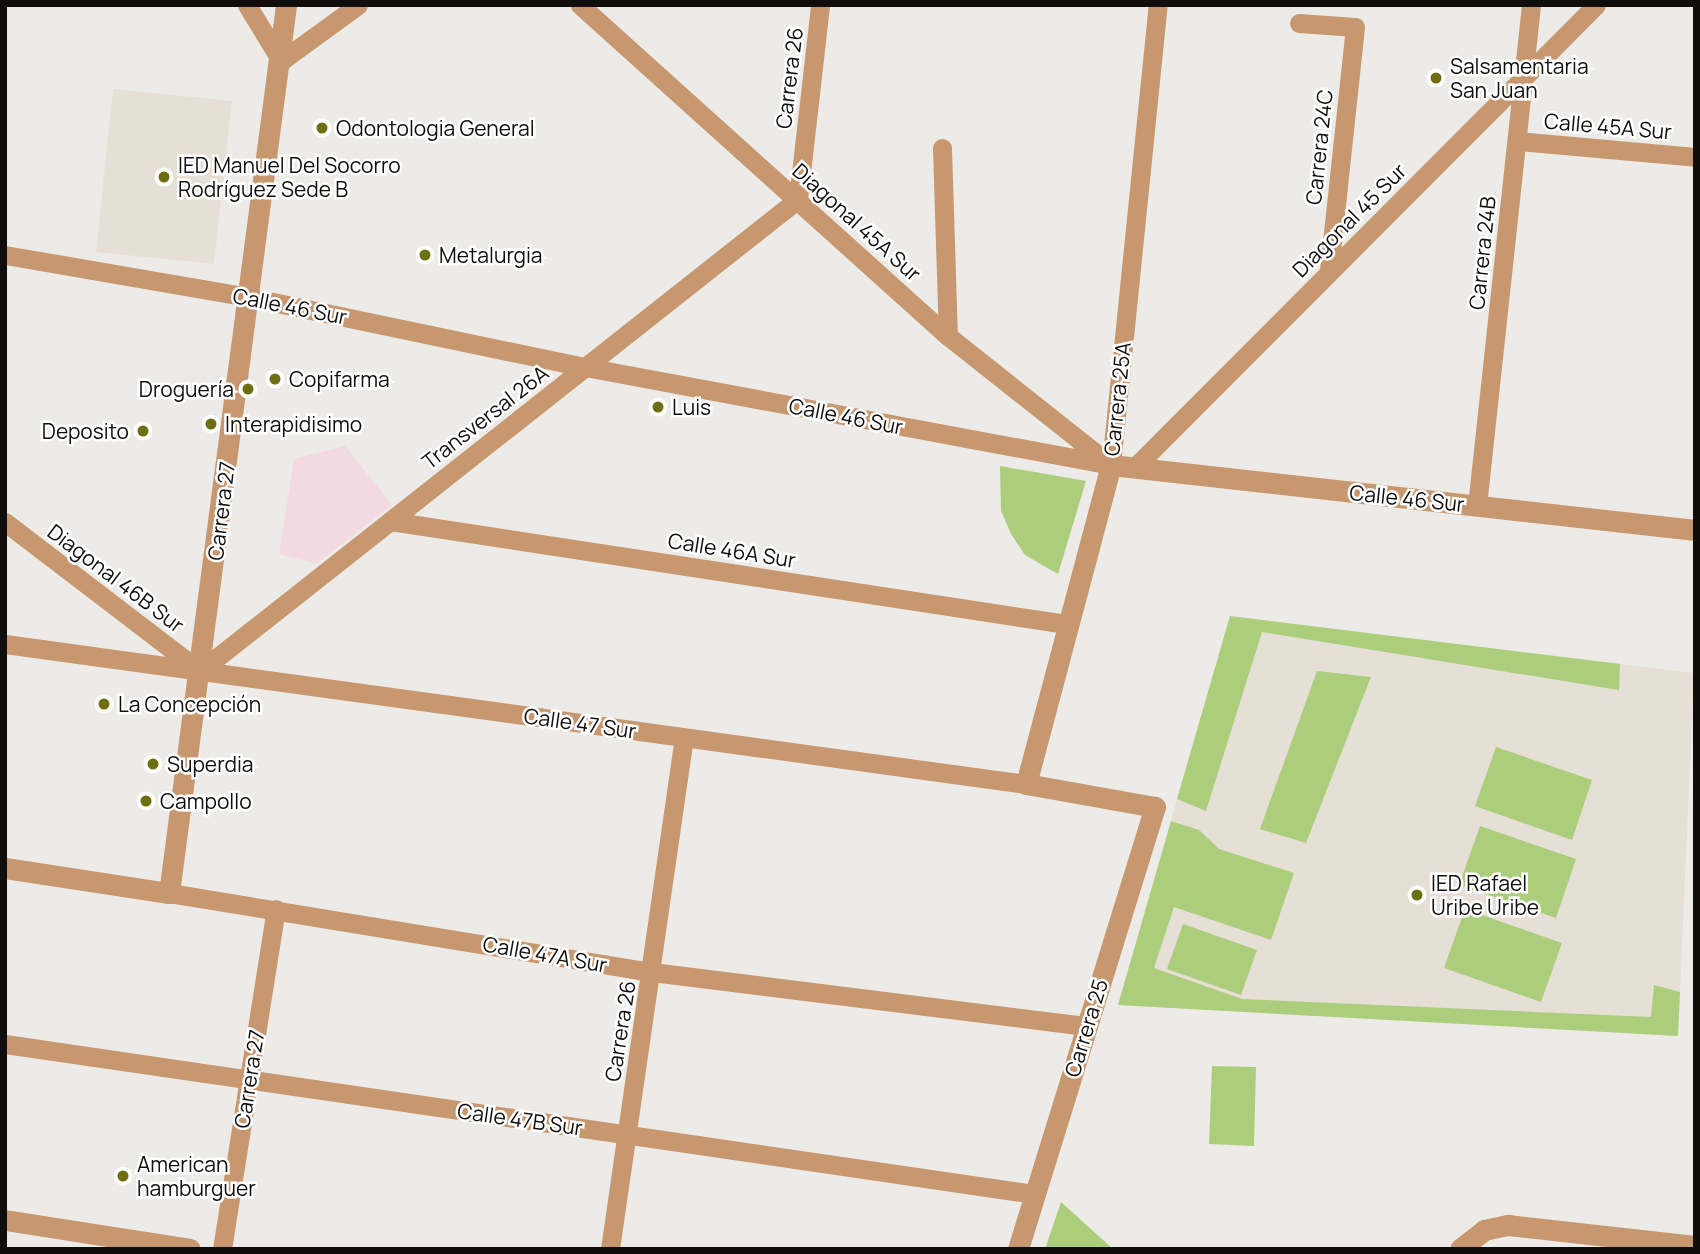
<!DOCTYPE html>
<html>
<head>
<meta charset="utf-8">
<style>
	body { margin:0 }
	#map { position:relative; width:1700px; height:1254px; overflow:hidden; background:#edebe7; font-family:Manrope,sans-serif }
	div>[style] { position:absolute }
	.built>* { inset:0; background:#e6dfd5 }
	.industrial>* { inset:0; background:#f3d9e2 }
	.green>* { inset:0; background:#accd7c }
	.minor>* { height:19px; margin:-9.5px; padding:0 9.5px; transform-origin:9.5px; border-radius:9.5px; background:#c79870 }
	.tertiary>* { height:21px; margin:-10.5px; padding:0 10.5px; transform-origin:10.5px; border-radius:10.5px; background:#c79870 }
	.dots>* { width:19px; height:19px; translate:-50% -50%; box-sizing:border-box; border:4px solid #fff; border-radius:50% }
	span { translate:-50% -50%; white-space:nowrap; text-align:center; line-height:1.15; -webkit-text-stroke:5px #fff; paint-order:stroke }
	.poi-label { font-size:21px; color:#0f0e0d }
	.left { translate:0 -50%; text-align:left }
	.right { translate:-100% -50%; text-align:right }
	.street-label { font-size:21px; color:#0f0e0d }
	.frame { position:absolute; inset:0; border:7px solid #0f0e0d; pointer-events:none }
</style>
</head>
<body>
<div id="map">
	<div class="built">
		<i style="clip-path:polygon(113px 89px,232px 101px,214px 264px,96px 252px)"></i>
		<i style="clip-path:polygon(1230px 616px,1694px 673px,1678px 1036px,1118px 1005px)"></i>
	</div>
	<div class="industrial">
		<i style="clip-path:polygon(345px 446px,392px 505px,316px 564px,279px 554px,294px 459px)"></i>
	</div>
	<div class="green">
		<i style="clip-path:polygon(1000px 466px,1086px 481px,1058px 574px,1025px 555px,1011px 534px,1001px 511px)"></i>
		<i style="clip-path:polygon(1230px 616px,1620px 664px,1619px 690px,1262px 632px,1206px 811px,1177px 799px)"></i>
		<i style="clip-path:polygon(1317px 671px,1371px 677px,1306px 843px,1260px 829px)"></i>
		<i style="clip-path:polygon(1496px 747px,1592px 780px,1572px 840px,1475px 806px)"></i>
		<i style="clip-path:polygon(1171px 821px,1199px 830px,1219px 849px,1294px 873px,1271px 940px,1174px 907px,1154px 968px,1242px 999px,1651px 1017px,1654px 985px,1680px 992px,1678px 1036px,1118px 1005px)"></i>
		<i style="clip-path:polygon(1480px 826px,1576px 859px,1556px 918px,1459px 885px)"></i>
		<i style="clip-path:polygon(1465px 909px,1562px 943px,1541px 1002px,1444px 968px)"></i>
		<i style="clip-path:polygon(1183px 924px,1257px 950px,1241px 995px,1167px 969px)"></i>
		<i style="clip-path:polygon(1212px 1066px,1256px 1067px,1254px 1146px,1209px 1144px)"></i>
		<i style="clip-path:polygon(1061px 1202px,1113px 1249px,1045px 1249px)"></i>
	</div>
	<div class="minor">
		<i style="left:247px;top:5px;width:66px;rotate:58.7deg"></i>
		<i style="left:281px;top:61px;width:95px;rotate:-36deg"></i>
		<i style="left:580px;top:5px;width:495px;rotate:42deg"></i>
		<i style="left:948px;top:336px;width:203px;rotate:38.4deg"></i>
		<i style="left:1299px;top:23px;width:56px;rotate:4.1deg"></i>
		<i style="left:1355px;top:27px;width:246px;rotate:96.1deg"></i>
		<i style="left:1517px;top:141px;width:179px;rotate:5.1deg"></i>
		<i style="left:942px;top:148px;width:188px;rotate:88.2deg"></i>
		<i style="left:5px;top:255px;width:248px;rotate:9.8deg"></i>
		<i style="left:249px;top:297px;width:343px;rotate:11.8deg"></i>
		<i style="left:585px;top:367px;width:535px;rotate:10.55deg"></i>
		<i style="left:1111px;top:465px;width:462px;rotate:-84.2deg"></i>
		<i style="left:1134px;top:468px;width:654px;rotate:-45.06deg"></i>
		<i style="left:1477px;top:506px;width:504px;rotate:-83.85deg"></i>
		<i style="left:390px;top:521px;width:684px;rotate:8.66deg"></i>
		<i style="left:5px;top:522px;width:245px;rotate:37.4deg"></i>
		<i style="left:200px;top:671px;width:762px;rotate:-38.28deg"></i>
		<i style="left:798px;top:199px;width:195px;rotate:-83.5deg"></i>
		<i style="left:5px;top:644px;width:1031px;rotate:7.81deg"></i>
		<i style="left:169px;top:893px;width:489px;rotate:9.3deg"></i>
		<i style="left:652px;top:972px;width:437px;rotate:7.1deg"></i>
		<i style="left:5px;top:1044px;width:1040px;rotate:8.29deg"></i>
		<i style="left:222px;top:1249px;width:344px;rotate:-81deg"></i>
		<i style="left:610px;top:1249px;width:517px;rotate:-81.78deg"></i>
	</div>
	<div class="tertiary">
		<i style="left:5px;top:868px;width:166px;rotate:8.7deg"></i>
		<i style="left:169px;top:893px;width:896px;rotate:-82.49deg"></i>
		<i style="left:5px;top:1220px;width:187px;rotate:8.9deg"></i>
		<i style="left:1018px;top:1249px;width:463px;rotate:-72.8deg"></i>
		<i style="left:1155px;top:807px;width:131px;rotate:-169.9deg"></i>
		<i style="left:1026px;top:784px;width:330px;rotate:-75.1deg"></i>
		<i style="left:1111px;top:465px;width:588px;rotate:6.35deg"></i>
		<i style="left:1460px;top:1249px;width:31px;rotate:-38deg"></i>
		<i style="left:1484px;top:1230px;width:25px;rotate:-12deg"></i>
		<i style="left:1508px;top:1225px;width:188px;rotate:6.4deg"></i>
	</div>
	<div class="dots">
		<i style="left:1436px;top:78px;background:#6e6f12"></i>
		<i style="left:322px;top:128px;background:#6e6f12"></i>
		<i style="left:164px;top:177px;background:#6e6f12"></i>
		<i style="left:425px;top:255px;background:#6e6f12"></i>
		<i style="left:275px;top:379px;background:#6e6f12"></i>
		<i style="left:248px;top:389px;background:#6e6f12"></i>
		<i style="left:658px;top:407px;background:#6e6f12"></i>
		<i style="left:211px;top:424px;background:#6e6f12"></i>
		<i style="left:143px;top:431px;background:#6e6f12"></i>
		<i style="left:104px;top:704px;background:#6e6f12"></i>
		<i style="left:153px;top:764px;background:#6e6f12"></i>
		<i style="left:146px;top:801px;background:#6e6f12"></i>
		<i style="left:1417px;top:895px;background:#6e6f12"></i>
		<i style="left:123px;top:1176px;background:#6e6f12"></i>
	</div>
	<div class="poi-label">
		<span class="left" style="left:1450px;top:78px">Salsamentaria<br>San Juan</span>
		<span class="left" style="left:336px;top:128px">Odontologia General</span>
		<span class="left" style="left:178px;top:177px">IED Manuel Del Socorro<br>Rodríguez Sede B</span>
		<span class="left" style="left:439px;top:255px">Metalurgia</span>
		<span class="left" style="left:289px;top:379px">Copifarma</span>
		<span class="right" style="left:234px;top:389px">Droguería</span>
		<span class="left" style="left:672px;top:407px">Luis</span>
		<span class="left" style="left:225px;top:424px">Interapidisimo</span>
		<span class="right" style="left:129px;top:431px">Deposito</span>
		<span class="left" style="left:118px;top:704px">La Concepción</span>
		<span class="left" style="left:167px;top:764px">Superdia</span>
		<span class="left" style="left:160px;top:801px">Campollo</span>
		<span class="left" style="left:1431px;top:895px">IED Rafael<br>Uribe Uribe</span>
		<span class="left" style="left:137px;top:1176px">American<br>hamburguer</span>
	</div>
	<div class="street-label">
		<span style="left:789px;top:78px;rotate:-83deg">Carrera 26</span>
		<span style="left:1608px;top:126px;rotate:5deg">Calle 45A Sur</span>
		<span style="left:1319px;top:147px;rotate:-84deg">Carrera 24C</span>
		<span style="left:1349px;top:220px;rotate:-45deg">Diagonal 45 Sur</span>
		<span style="left:857px;top:222px;rotate:42deg">Diagonal 45A Sur</span>
		<span style="left:1482px;top:253px;rotate:-84deg">Carrera 24B</span>
		<span style="left:290px;top:306px;rotate:11deg">Calle 46 Sur</span>
		<span style="left:1117px;top:399px;rotate:-84deg">Carrera 25A</span>
		<span style="left:846px;top:416px;rotate:11deg">Calle 46 Sur</span>
		<span style="left:485px;top:417px;rotate:-38deg">Transversal 26A</span>
		<span style="left:1407px;top:498px;rotate:6deg">Calle 46 Sur</span>
		<span style="left:221px;top:511px;rotate:-83deg">Carrera 27</span>
		<span style="left:732px;top:550px;rotate:9deg">Calle 46A Sur</span>
		<span style="left:116px;top:578px;rotate:37deg">Diagonal 46B Sur</span>
		<span style="left:580px;top:723px;rotate:8deg">Calle 47 Sur</span>
		<span style="left:545px;top:954px;rotate:10deg">Calle 47A Sur</span>
		<span style="left:1086px;top:1028px;rotate:-73deg">Carrera 25</span>
		<span style="left:620px;top:1031px;rotate:-81deg">Carrera 26</span>
		<span style="left:249px;top:1079px;rotate:-81deg">Carrera 27</span>
		<span style="left:520px;top:1119px;rotate:8deg">Calle 47B Sur</span>
	</div>
	<div class="frame"></div>
</div>
</body>
</html>
